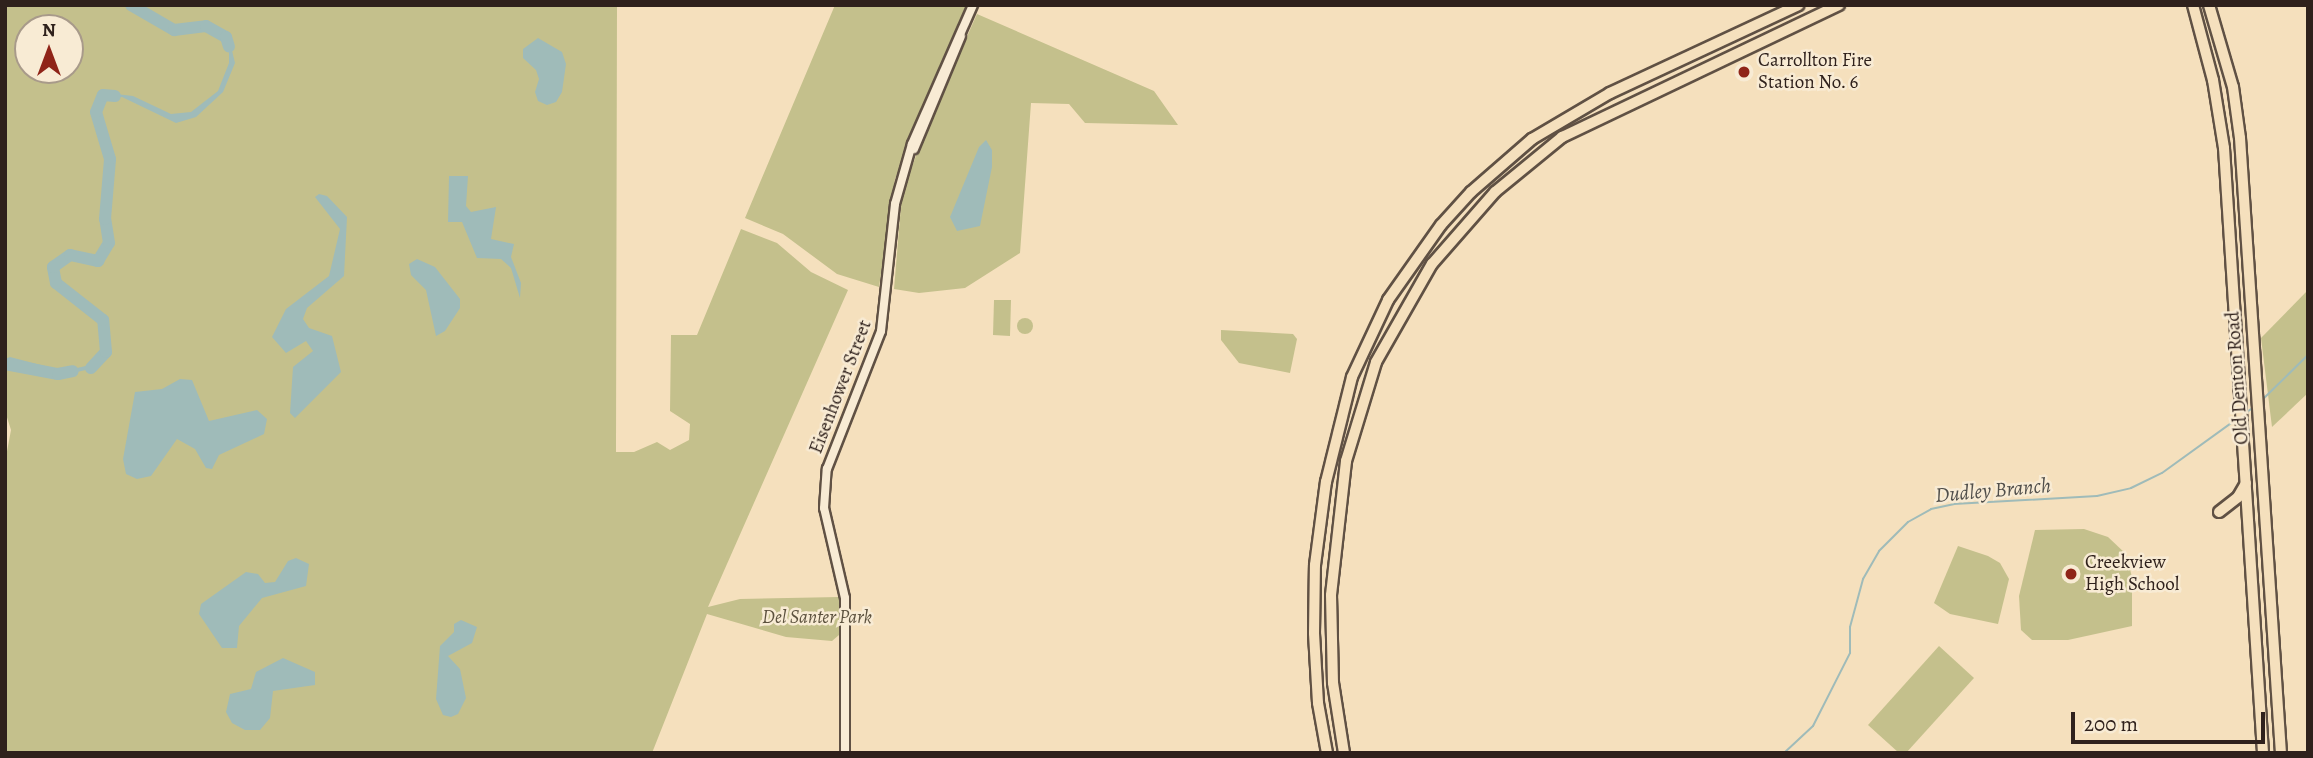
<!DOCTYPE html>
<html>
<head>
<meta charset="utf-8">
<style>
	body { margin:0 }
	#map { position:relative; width:2313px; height:758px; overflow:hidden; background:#f5e0bd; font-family:Alegreya,serif }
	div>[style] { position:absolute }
	.green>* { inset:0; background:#c4c08c }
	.round { border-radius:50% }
	.water>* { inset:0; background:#9fbbb9 }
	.stream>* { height:2px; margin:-1px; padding:0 1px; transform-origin:1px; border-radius:1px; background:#9fbbb9 }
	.river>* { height:12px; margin:-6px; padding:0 6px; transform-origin:6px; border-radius:6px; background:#9fbbb9 }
	.roads { filter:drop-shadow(2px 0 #605144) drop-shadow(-2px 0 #605144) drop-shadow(0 2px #605144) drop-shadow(0 -2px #605144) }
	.minor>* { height:8px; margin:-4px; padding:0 4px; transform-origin:4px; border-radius:4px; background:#f8ebd4 }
	.major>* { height:10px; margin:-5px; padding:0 5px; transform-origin:5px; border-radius:5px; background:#f5e0bd }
	.dots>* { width:19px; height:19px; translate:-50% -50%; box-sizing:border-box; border:4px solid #f8ebd4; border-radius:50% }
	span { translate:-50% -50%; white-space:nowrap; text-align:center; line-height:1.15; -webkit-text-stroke:5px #f8ebd4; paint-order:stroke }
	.poi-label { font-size:19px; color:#2f211c }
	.left { translate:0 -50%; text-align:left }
	.street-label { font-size:19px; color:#2f211c }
	.park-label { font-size:19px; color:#5c513e; font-style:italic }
	.water-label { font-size:21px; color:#514f4b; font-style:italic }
	.frame { position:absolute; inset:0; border:7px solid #2f211c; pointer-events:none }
	.north { position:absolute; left:14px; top:14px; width:70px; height:70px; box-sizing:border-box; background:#f8ebd4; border:2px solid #a89a8a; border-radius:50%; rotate:0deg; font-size:19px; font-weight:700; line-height:28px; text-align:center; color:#2f211c }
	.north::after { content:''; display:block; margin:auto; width:24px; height:32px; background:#8f2418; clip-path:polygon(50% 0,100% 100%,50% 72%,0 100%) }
	.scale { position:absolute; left:2071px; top:712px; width:194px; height:32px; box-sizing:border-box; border:4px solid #2f211c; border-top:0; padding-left:9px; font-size:21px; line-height:24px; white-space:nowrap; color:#2f211c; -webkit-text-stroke:5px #f8ebd4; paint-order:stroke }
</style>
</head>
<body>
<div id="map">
	<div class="green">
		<i style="clip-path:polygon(evenodd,5px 5px,617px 5px,616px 452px,634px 452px,657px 442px,670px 450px,689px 440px,690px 424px,670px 411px,671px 335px,697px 335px,741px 229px,777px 243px,811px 272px,848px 290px,708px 607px,740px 599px,839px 597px,839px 635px,832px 641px,786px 637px,707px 614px,652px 753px,5px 753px,5px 462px,11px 430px,5px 411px,5px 5px,28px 28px,70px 28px,70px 70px,28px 70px,28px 28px)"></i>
		<i style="clip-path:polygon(835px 5px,967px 5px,895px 179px,879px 287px,837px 274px,783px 234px,745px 218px)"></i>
		<i style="clip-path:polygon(977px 14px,1154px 91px,1178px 125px,1085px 123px,1069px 104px,1031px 103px,1020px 253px,965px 288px,919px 293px,894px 289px,902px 194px,925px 131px)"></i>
		<i style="clip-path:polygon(2308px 290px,2308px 393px,2272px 427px,2261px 338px)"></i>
		<i style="clip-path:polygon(994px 300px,1011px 300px,1010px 336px,993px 335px)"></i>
		<i class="round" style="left:1017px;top:318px;width:16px;height:16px"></i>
		<i style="clip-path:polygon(1221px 330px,1293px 334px,1297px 339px,1290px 373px,1239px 363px,1221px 340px)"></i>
		<i style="clip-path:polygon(2084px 529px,2108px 537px,2126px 554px,2132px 577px,2132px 626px,2068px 640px,2032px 640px,2021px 630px,2019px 596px,2035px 530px)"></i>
		<i style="clip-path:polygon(1958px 546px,1988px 556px,2000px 563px,2009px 579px,1998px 624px,1950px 614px,1934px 603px)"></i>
		<i style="clip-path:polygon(1939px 646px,1974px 678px,1906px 753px,1899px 753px,1868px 725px)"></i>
	</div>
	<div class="water">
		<i style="clip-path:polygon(217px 26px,228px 34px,235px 63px,223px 92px,196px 117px,176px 123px,122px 97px,99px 97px,99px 92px,133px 96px,171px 114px,191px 112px,218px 91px,229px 63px,229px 48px)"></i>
		<i style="clip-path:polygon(538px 38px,562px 52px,566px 64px,562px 92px,556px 102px,547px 105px,538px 101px,535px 92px,539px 79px,536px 70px,523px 58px,523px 49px)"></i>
		<i style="clip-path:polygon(986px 140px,992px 150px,992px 167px,980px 226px,957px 231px,950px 217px,979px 147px)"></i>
		<i style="clip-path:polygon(449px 176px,468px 176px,466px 206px,471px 212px,496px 207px,491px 239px,514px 244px,511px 257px,521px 283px,520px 298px,511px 268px,501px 259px,477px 258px,462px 222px,448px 222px)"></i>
		<i style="clip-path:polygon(319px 194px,327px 196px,347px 217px,344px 276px,307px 308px,303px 319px,309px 328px,332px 336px,341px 372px,295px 418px,290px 413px,293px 367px,313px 351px,306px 341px,286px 353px,272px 337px,286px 309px,329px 276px,340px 229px,315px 197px)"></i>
		<i style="clip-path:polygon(417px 259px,435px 267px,460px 299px,460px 308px,445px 331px,436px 336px,426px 290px,411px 275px,409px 264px)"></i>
		<i style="clip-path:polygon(108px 326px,108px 344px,95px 368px,63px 375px,36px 367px,5px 370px,5px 359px,10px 357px,64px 371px,90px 365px,100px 356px)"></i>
		<i style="clip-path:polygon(180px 379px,192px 380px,209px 421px,257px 410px,267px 419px,264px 434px,219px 455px,212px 469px,206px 468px,195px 449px,177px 439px,151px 476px,137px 479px,126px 474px,123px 459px,135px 392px,162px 389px)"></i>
		<i style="clip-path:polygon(296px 558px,309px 564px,306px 586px,262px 598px,239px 626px,237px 648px,222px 648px,199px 614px,201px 604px,246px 572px,258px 574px,265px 583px,275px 582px,288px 561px)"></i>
		<i style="clip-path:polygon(461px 620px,477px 627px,472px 643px,448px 656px,460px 669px,466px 698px,458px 714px,451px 717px,443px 715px,436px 699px,440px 646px,454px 632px,454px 624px)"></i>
		<i style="clip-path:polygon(283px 658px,315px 672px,315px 685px,273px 691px,270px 718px,260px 730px,245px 730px,232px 723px,226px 712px,230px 694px,251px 689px,256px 672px)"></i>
	</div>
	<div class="stream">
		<i style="left:2261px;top:401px;width:66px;rotate:-44.4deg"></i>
		<i style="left:2244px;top:414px;width:12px;rotate:-35deg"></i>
		<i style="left:1784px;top:753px;width:40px;rotate:-43deg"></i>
		<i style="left:1813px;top:726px;width:82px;rotate:-63.1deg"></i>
		<i style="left:1850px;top:653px;width:26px;rotate:-90deg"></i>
		<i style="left:1850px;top:627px;width:50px;rotate:-74.8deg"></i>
		<i style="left:1863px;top:579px;width:32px;rotate:-60deg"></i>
		<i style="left:1879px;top:551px;width:41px;rotate:-45deg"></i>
		<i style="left:1908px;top:522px;width:26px;rotate:-29deg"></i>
		<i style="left:1931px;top:509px;width:24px;rotate:-12deg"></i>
		<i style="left:1954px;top:504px;width:143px;rotate:-3.2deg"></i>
		<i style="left:2097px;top:496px;width:35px;rotate:-13deg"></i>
		<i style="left:2131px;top:488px;width:34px;rotate:-26deg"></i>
		<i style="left:2162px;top:473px;width:92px;rotate:-35.8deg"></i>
	</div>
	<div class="river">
		<i style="left:131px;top:5px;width:50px;rotate:30.2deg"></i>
		<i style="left:174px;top:30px;width:32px;rotate:-7deg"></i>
		<i style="left:206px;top:26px;width:23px;rotate:29deg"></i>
		<i style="left:226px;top:37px;width:10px;rotate:73deg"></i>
		<i style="left:5px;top:364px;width:54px;rotate:10.7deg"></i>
		<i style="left:58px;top:374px;width:15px;rotate:-11deg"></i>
		<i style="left:91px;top:368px;width:22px;rotate:-47deg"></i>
		<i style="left:106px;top:352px;width:32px;rotate:-95deg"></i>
		<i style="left:103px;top:320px;width:60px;rotate:-141.8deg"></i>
		<i style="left:56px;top:283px;width:16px;rotate:-101deg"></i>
		<i style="left:53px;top:267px;width:21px;rotate:-35deg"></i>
		<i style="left:70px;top:255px;width:29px;rotate:12deg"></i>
		<i style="left:98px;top:261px;width:21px;rotate:-59deg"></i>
		<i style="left:109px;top:243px;width:24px;rotate:-99deg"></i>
		<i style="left:105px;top:219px;width:60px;rotate:-85.2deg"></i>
		<i style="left:110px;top:159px;width:49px;rotate:-106.6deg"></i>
		<i style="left:96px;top:112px;width:18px;rotate:-68deg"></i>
		<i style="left:103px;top:95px;width:12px;rotate:5deg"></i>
	</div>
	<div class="roads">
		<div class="minor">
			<i style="left:914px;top:149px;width:122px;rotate:-67.4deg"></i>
			<i style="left:845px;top:753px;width:155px;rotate:-90deg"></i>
			<i style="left:845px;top:598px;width:92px;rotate:-103.1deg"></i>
			<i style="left:824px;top:508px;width:39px;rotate:-86deg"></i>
			<i style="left:827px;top:469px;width:148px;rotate:-68.6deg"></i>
			<i style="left:881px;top:331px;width:128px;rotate:-83.7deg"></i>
			<i style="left:895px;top:204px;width:62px;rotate:-74.2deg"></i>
			<i style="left:912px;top:144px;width:152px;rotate:-66.3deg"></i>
		</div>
		<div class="major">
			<i style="left:2193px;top:5px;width:78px;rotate:75.1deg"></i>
			<i style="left:2213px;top:80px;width:69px;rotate:80.8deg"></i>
			<i style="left:2224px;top:148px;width:606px;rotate:86.31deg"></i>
			<i style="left:2209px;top:5px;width:85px;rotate:73.7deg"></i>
			<i style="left:2233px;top:87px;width:51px;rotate:82.2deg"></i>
			<i style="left:2240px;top:138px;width:616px;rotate:86.19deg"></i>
			<i style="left:2219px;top:512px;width:24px;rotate:-38deg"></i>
			<i style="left:2238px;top:497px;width:16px;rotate:-60deg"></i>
			<i style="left:1327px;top:753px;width:51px;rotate:-100.2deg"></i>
			<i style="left:1318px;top:703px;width:70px;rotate:-93.3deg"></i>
			<i style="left:1314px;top:633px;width:68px;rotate:-89.2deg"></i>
			<i style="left:1315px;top:565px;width:84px;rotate:-82.5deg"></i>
			<i style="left:1326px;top:482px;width:108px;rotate:-76.1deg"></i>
			<i style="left:1352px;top:377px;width:85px;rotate:-64.9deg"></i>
			<i style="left:1388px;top:300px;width:92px;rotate:-54.8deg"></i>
			<i style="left:1441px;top:225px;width:45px;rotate:-47.7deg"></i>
			<i style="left:1471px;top:192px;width:81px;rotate:-41deg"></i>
			<i style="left:1532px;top:139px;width:91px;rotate:-30.5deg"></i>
			<i style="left:1610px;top:93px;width:208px;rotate:-25deg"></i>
			<i style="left:1344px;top:753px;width:71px;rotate:-98.9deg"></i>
			<i style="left:1333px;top:683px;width:88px;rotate:-91.3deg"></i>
			<i style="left:1331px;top:595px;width:135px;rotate:-83.6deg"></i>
			<i style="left:1346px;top:461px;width:103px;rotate:-73.1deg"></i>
			<i style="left:1376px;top:362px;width:113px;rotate:-60.3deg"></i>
			<i style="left:1432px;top:264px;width:96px;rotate:-48.8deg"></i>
			<i style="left:1495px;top:192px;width:87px;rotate:-39.4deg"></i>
			<i style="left:1562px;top:137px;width:307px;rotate:-25.5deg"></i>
		</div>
	</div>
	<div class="dots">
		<i style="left:1744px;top:72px;background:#8f2418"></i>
		<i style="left:2071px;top:574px;background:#8f2418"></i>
	</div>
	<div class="poi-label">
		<span class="left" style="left:1758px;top:72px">Carrollton Fire<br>Station No. 6</span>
		<span class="left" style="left:2085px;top:574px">Creekview<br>High School</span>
	</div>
	<div class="street-label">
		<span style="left:2238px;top:378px;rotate:-94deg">Old Denton Road</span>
		<span style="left:841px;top:387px;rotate:-69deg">Eisenhower Street</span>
	</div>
	<div class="park-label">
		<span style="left:817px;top:618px">Del Santer Park</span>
	</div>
	<div class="water-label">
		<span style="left:1993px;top:490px;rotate:-5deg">Dudley Branch</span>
	</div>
	<div class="frame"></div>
	<div class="north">N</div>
	<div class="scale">200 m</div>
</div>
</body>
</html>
